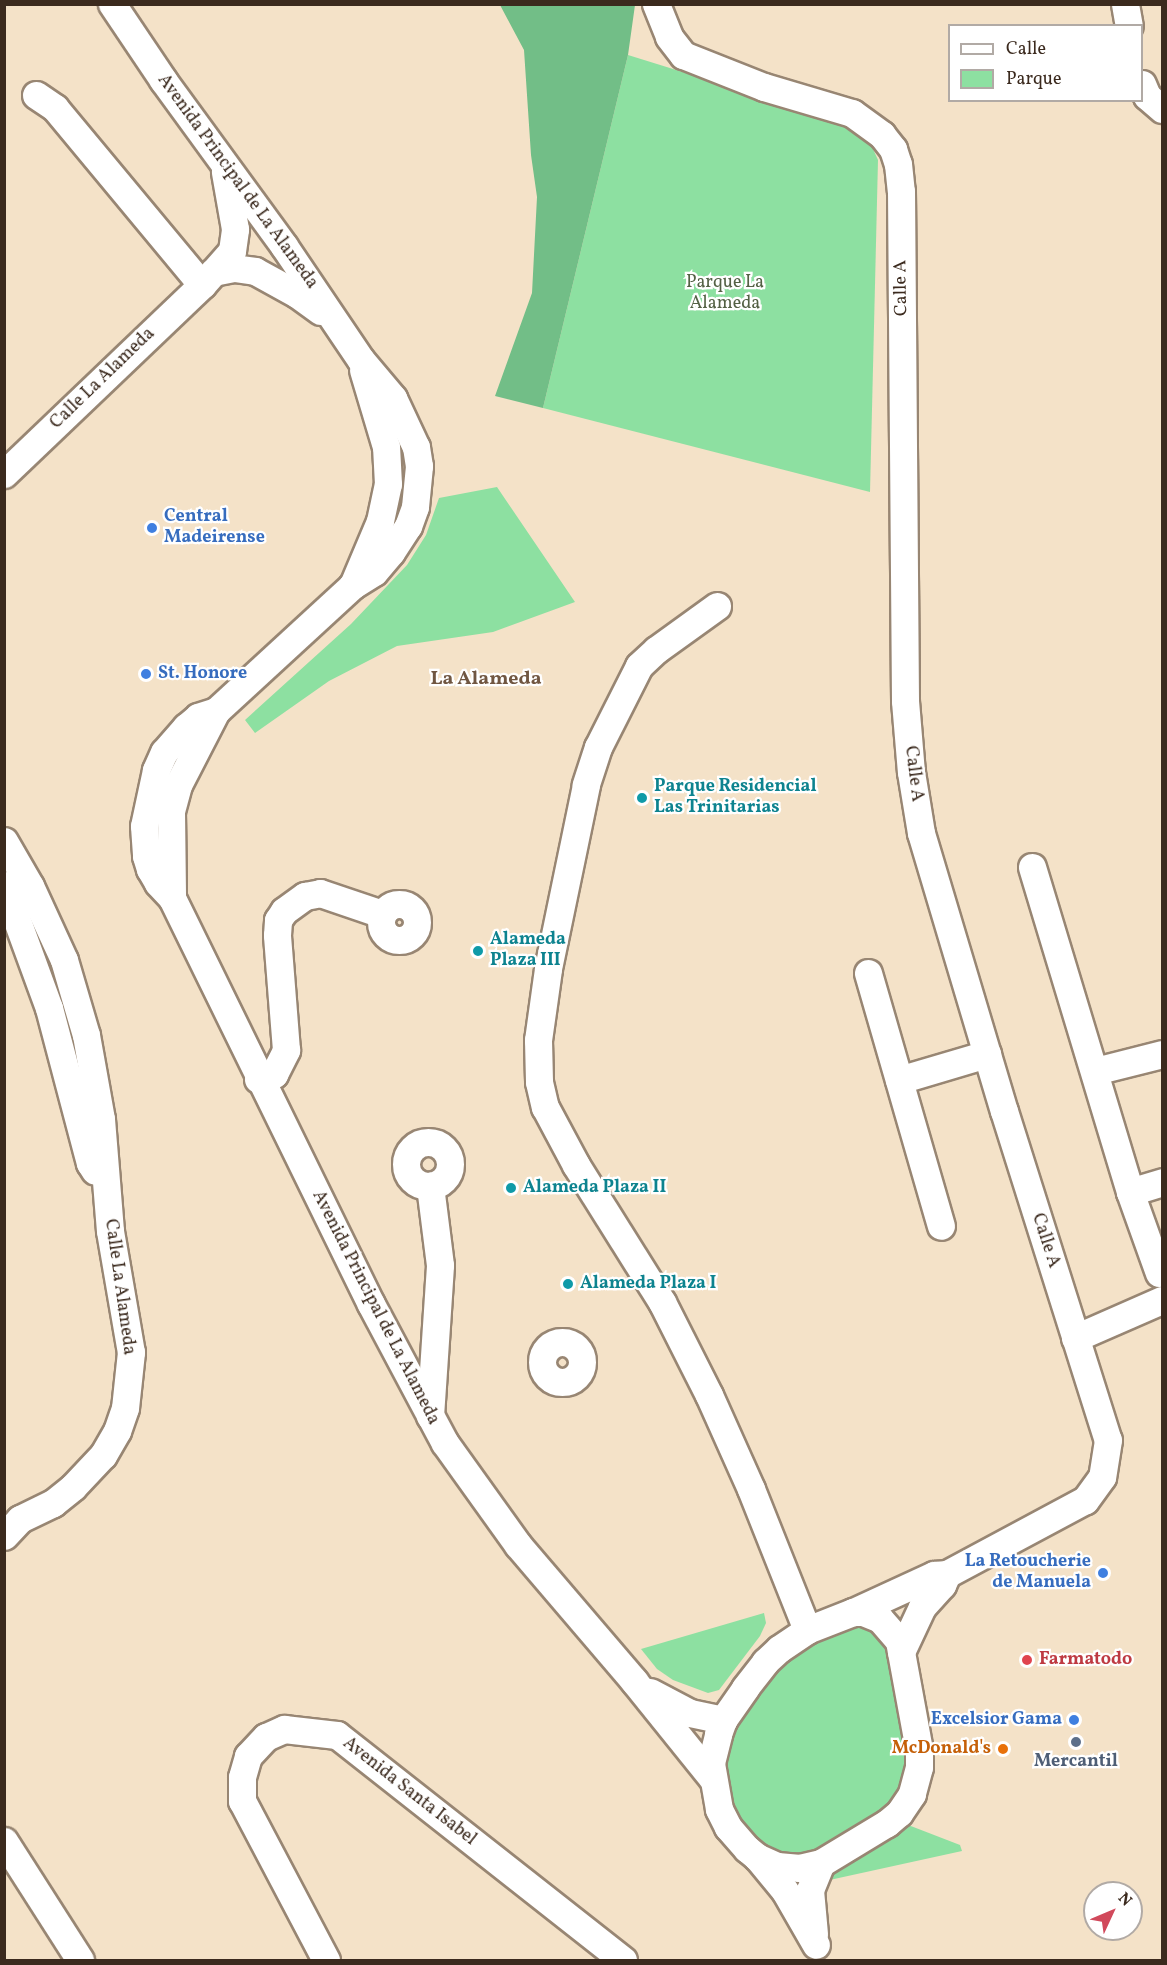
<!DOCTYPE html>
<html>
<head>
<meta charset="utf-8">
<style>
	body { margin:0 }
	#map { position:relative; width:1167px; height:1965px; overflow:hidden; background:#f4e2c8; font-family:Vollkorn,serif }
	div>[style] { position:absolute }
	.green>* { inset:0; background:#8de0a1 }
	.forest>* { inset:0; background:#72be87 }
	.roads { filter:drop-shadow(2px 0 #988673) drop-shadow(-2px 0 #988673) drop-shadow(0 2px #988673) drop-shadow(0 -2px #988673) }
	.minor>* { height:27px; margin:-13.5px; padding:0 13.5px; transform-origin:13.5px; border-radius:13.5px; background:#fff }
	.minor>.ring { margin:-13.5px; padding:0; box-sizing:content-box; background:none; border:27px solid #fff; border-radius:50% }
	.dots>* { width:16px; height:16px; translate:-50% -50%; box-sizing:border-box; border:3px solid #fff; border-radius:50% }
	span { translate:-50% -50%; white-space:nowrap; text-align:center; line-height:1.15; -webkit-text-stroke:4.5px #fff; paint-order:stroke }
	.street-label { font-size:18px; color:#3b2a1e }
	.park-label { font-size:18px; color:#546145 }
	.shop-label { font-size:18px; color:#366cbe; font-weight:700 }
	.left { translate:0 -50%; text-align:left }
	.right { translate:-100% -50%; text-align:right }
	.culture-label { font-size:18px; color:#0d838f; font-weight:700 }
	.health-label { font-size:18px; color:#be3a42; font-weight:700 }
	.food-label { font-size:18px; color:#c56008; font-weight:700 }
	.service-label { font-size:18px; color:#4e5e75; font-weight:700 }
	.neighbourhood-label { font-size:20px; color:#705641; font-weight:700 }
	.frame { position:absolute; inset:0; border:6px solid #3b2a1e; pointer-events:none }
	.legend { position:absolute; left:948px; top:24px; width:195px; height:78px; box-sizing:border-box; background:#fff; border:2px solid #b1aaa5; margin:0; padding:8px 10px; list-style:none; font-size:18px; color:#3b2a1e }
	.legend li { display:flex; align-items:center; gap:12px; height:30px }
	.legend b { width:30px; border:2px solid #b1aaa5 }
	.north { position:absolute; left:1083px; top:1881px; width:60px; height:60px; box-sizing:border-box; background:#fff; border:2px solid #b1aaa5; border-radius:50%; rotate:46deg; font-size:16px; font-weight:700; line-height:24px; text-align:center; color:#3b2a1e }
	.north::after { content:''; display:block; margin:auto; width:21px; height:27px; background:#d1495b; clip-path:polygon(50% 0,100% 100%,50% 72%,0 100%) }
</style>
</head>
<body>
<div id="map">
	<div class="green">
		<i style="clip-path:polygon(628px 55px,847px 123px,868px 138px,878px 160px,870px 492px,543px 408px)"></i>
		<i style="clip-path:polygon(497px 487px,575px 602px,493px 632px,397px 646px,329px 681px,255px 733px,245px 720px,351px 624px,407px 565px,426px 535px,439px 498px)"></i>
		<i style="clip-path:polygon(764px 1613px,766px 1623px,760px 1636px,719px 1690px,708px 1693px,673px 1680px,657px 1669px,641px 1649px)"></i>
		<i style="clip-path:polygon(860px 1617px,889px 1638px,908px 1762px,903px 1794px,843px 1841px,805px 1855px,776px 1853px,750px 1835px,734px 1814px,729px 1801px,724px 1765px,731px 1725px,786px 1654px)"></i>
		<i style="clip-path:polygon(903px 1823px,960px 1845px,962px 1851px,825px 1881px,842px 1860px)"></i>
	</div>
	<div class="forest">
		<i style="clip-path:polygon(500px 5px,635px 5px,628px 55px,543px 408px,495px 396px,532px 293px,537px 197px,531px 155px,524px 50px)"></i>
	</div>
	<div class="roads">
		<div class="minor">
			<i style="left:112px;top:4px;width:92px;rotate:56.1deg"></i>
			<i style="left:163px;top:80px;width:205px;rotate:53.9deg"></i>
			<i style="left:284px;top:246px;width:138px;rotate:56deg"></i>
			<i style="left:361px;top:360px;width:50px;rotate:49.9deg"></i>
			<i style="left:393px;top:398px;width:54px;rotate:64.9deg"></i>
			<i style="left:416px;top:447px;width:19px;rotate:81deg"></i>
			<i style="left:419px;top:466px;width:41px;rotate:95.6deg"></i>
			<i style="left:415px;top:507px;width:20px;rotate:110deg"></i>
			<i style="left:408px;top:526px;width:31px;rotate:123deg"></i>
			<i style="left:391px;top:552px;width:26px;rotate:130deg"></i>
			<i style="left:374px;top:572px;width:26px;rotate:148deg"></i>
			<i style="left:352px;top:586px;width:185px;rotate:137.4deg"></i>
			<i style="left:216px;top:711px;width:83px;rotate:117.2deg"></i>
			<i style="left:178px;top:785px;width:28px;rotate:105deg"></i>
			<i style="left:171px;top:812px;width:86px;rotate:89.3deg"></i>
			<i style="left:656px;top:4px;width:35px;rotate:68deg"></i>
			<i style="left:669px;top:37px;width:23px;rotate:52deg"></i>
			<i style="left:683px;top:55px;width:87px;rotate:21.6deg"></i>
			<i style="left:764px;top:87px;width:92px;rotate:16.5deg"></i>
			<i style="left:852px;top:113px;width:37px;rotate:36deg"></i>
			<i style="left:882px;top:135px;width:18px;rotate:52deg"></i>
			<i style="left:893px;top:149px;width:16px;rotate:72deg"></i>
			<i style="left:898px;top:164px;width:27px;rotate:84deg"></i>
			<i style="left:901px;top:191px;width:510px;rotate:89.55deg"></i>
			<i style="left:905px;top:701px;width:71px;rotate:85.2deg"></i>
			<i style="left:911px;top:772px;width:62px;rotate:80.7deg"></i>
			<i style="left:921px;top:833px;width:290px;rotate:73.4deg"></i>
			<i style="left:1004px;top:1111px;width:345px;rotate:72.5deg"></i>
			<i style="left:1108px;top:1440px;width:37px;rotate:99deg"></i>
			<i style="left:1102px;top:1477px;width:29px;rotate:126deg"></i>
			<i style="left:1085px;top:1500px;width:157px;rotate:151.8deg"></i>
			<i style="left:947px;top:1574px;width:13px;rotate:176deg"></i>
			<i style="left:934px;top:1575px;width:89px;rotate:155.4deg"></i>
			<i style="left:1125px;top:4px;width:22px;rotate:80deg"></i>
			<i style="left:1142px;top:84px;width:13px;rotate:67deg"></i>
			<i style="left:1147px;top:96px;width:20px;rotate:41deg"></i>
			<i style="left:36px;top:95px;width:23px;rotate:34deg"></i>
			<i style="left:55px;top:108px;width:230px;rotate:50.3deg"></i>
			<i style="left:213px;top:272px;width:21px;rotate:-11deg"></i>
			<i style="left:234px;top:268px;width:21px;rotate:8deg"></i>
			<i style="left:255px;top:271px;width:48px;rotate:28.7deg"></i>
			<i style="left:297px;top:294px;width:29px;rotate:36deg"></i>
			<i style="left:4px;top:474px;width:274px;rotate:-43.7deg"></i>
			<i style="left:202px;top:285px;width:45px;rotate:-48.6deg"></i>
			<i style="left:232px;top:251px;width:22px;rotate:-82deg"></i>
			<i style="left:235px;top:229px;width:58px;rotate:-100deg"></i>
			<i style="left:353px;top:585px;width:69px;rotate:-67.1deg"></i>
			<i style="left:380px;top:521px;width:38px;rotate:-78deg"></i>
			<i style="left:388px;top:484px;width:37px;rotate:-93deg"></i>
			<i style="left:386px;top:447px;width:80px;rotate:-106.6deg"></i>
			<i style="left:717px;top:606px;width:75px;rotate:144.2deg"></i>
			<i style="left:656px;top:650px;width:23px;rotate:137deg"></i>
			<i style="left:639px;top:666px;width:91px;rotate:116.8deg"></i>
			<i style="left:598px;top:747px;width:40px;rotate:108deg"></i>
			<i style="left:586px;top:785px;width:188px;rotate:101.7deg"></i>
			<i style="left:548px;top:969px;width:72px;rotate:98deg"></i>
			<i style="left:538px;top:1040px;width:42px;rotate:88.6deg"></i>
			<i style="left:539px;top:1082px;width:26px;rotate:77deg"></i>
			<i style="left:545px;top:1107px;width:66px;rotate:61.9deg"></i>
			<i style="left:576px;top:1165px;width:162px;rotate:57.9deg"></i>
			<i style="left:662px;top:1302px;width:104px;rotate:63.2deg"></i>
			<i style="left:709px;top:1395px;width:103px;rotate:65.9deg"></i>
			<i style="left:751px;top:1489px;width:152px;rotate:68.3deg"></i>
			<i style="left:216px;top:711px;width:19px;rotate:162deg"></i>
			<i style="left:198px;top:717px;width:16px;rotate:140deg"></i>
			<i style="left:186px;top:727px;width:33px;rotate:131deg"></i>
			<i style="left:164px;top:752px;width:20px;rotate:114deg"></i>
			<i style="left:156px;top:770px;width:57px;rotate:102.1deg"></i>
			<i style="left:144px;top:826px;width:30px;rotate:86deg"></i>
			<i style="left:146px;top:856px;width:14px;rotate:73deg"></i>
			<i style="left:150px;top:869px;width:16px;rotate:60deg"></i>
			<i style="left:158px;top:883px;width:21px;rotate:47deg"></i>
			<i style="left:172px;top:898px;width:452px;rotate:63.9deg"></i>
			<i style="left:371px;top:1304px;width:157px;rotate:62deg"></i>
			<i style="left:445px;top:1443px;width:125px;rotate:54.4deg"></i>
			<i style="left:518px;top:1545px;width:179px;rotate:49.5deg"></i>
			<i style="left:634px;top:1681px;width:124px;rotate:51.2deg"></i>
			<i style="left:4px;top:841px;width:52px;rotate:60deg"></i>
			<i style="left:30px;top:886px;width:81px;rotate:65.3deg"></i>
			<i style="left:64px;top:960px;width:78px;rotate:73.7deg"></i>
			<i style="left:86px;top:1035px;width:85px;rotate:79.9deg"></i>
			<i style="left:101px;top:1119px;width:112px;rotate:85.4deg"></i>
			<i style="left:110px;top:1231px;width:123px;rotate:80.2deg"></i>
			<i style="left:131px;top:1352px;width:56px;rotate:96.1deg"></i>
			<i style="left:125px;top:1408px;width:24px;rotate:109deg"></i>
			<i style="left:117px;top:1431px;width:28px;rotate:120deg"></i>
			<i style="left:103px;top:1455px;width:44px;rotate:133.2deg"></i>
			<i style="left:73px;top:1487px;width:26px;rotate:141deg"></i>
			<i style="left:53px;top:1503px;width:37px;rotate:154deg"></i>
			<i style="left:20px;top:1519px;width:23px;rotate:133deg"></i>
			<i style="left:1032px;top:867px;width:339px;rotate:73.2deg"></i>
			<i style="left:1130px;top:1192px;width:86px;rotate:70.3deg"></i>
			<i style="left:4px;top:885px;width:131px;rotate:69.9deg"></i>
			<i style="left:49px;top:1008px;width:160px;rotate:75.2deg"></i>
			<i style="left:90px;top:1163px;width:9px;rotate:58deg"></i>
			<i class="ring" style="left:381px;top:904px;width:9px;height:9px"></i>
			<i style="left:868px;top:973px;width:263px;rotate:73.9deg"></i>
			<i style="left:1095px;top:1071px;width:69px;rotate:-14.2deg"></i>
			<i style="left:258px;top:1079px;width:17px;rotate:-17deg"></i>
			<i style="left:274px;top:1074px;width:27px;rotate:-63deg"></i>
			<i style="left:286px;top:1050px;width:115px;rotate:-94.5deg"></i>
			<i style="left:277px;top:935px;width:15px;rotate:-86deg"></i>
			<i style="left:278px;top:920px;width:11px;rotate:-56deg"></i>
			<i style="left:284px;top:911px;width:26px;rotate:-36deg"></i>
			<i style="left:305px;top:896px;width:15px;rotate:-11deg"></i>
			<i style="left:320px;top:893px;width:65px;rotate:18.7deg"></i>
			<i style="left:899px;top:1080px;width:92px;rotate:-16.5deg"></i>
			<i class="ring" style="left:406px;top:1142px;width:17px;height:17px"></i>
			<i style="left:1130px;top:1192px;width:34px;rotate:-17deg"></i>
			<i style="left:1075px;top:1338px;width:95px;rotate:-23.6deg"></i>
			<i class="ring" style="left:542px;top:1342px;width:13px;height:13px"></i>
			<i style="left:430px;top:1416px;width:151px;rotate:-86.2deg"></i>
			<i style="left:440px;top:1265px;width:80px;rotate:-97.2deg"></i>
			<i style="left:853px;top:1612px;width:10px"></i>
			<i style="left:863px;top:1612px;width:18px;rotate:22deg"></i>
			<i style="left:880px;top:1619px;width:29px;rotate:49deg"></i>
			<i style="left:899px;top:1641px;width:111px;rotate:79.6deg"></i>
			<i style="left:919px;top:1750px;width:17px;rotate:90deg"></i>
			<i style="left:919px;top:1767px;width:28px;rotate:105deg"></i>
			<i style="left:912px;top:1794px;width:23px;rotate:124deg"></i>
			<i style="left:899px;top:1813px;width:16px;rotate:140deg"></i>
			<i style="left:887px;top:1823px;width:77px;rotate:148.8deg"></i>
			<i style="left:821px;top:1863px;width:22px;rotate:167deg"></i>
			<i style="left:800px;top:1868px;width:23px;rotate:-175deg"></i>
			<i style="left:777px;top:1866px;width:22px;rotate:-156deg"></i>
			<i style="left:757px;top:1857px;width:13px;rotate:-141deg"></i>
			<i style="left:747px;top:1849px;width:29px;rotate:-131deg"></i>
			<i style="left:728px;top:1827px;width:20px;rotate:-117deg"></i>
			<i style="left:719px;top:1809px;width:47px;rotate:-99.9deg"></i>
			<i style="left:711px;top:1763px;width:30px;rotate:-76deg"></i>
			<i style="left:718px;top:1734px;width:15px;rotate:-70deg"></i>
			<i style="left:723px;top:1720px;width:39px;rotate:-55deg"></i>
			<i style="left:745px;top:1688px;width:33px;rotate:-52deg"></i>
			<i style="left:765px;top:1662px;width:19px;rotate:-43deg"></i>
			<i style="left:779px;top:1649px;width:34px;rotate:-34deg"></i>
			<i style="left:807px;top:1630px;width:49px;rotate:-21.4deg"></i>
			<i style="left:901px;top:1652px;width:50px;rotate:-65deg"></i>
			<i style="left:922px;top:1607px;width:30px;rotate:-48deg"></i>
			<i style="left:942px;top:1585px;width:12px;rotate:-66deg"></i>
			<i style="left:650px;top:1692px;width:45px;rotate:27.7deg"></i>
			<i style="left:690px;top:1713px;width:34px;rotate:12deg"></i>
			<i style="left:4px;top:1841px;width:141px;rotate:57.4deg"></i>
			<i style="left:757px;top:1857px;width:44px;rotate:50.5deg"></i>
			<i style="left:785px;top:1891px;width:62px;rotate:60.1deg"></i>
			<i style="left:814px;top:1934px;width:44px;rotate:-95.2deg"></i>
			<i style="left:810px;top:1890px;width:29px;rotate:-68deg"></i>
			<i style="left:326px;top:1960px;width:180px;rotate:-117.8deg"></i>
			<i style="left:242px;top:1801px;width:24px;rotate:-90deg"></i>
			<i style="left:242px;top:1777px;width:22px;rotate:-74deg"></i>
			<i style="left:248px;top:1756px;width:26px;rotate:-47deg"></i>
			<i style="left:266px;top:1737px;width:20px;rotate:-24deg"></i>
			<i style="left:284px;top:1729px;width:53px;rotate:6.5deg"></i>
			<i style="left:337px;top:1735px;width:364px;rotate:38.2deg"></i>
		</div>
	</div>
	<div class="dots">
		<i style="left:152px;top:528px;background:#3f7fe0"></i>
		<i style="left:146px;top:674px;background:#3f7fe0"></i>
		<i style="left:642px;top:798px;background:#0f9aa8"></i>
		<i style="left:478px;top:951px;background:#0f9aa8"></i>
		<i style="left:511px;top:1188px;background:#0f9aa8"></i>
		<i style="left:568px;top:1284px;background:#0f9aa8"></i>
		<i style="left:1103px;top:1573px;background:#3f7fe0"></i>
		<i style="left:1027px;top:1660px;background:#e0444e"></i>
		<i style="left:1074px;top:1720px;background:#3f7fe0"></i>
		<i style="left:1076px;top:1742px;background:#5c6f8a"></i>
		<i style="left:1003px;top:1749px;background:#e8710a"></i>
	</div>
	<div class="street-label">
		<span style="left:237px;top:182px;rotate:54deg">Avenida Principal de La Alameda</span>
		<span style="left:902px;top:288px;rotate:-91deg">Calle A</span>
		<span style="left:103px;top:379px;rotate:-44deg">Calle La Alameda</span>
		<span style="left:913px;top:774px;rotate:83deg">Calle A</span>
		<span style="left:1045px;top:1241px;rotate:72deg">Calle A</span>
		<span style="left:119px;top:1287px;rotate:82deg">Calle La Alameda</span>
		<span style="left:375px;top:1308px;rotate:63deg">Avenida Principal de La Alameda</span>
		<span style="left:409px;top:1792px;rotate:38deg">Avenida Santa Isabel</span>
	</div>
	<div class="park-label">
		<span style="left:725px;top:294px">Parque La<br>Alameda</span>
	</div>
	<div class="shop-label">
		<span class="left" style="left:164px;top:528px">Central<br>Madeirense</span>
		<span class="left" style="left:158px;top:674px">St. Honore</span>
		<span class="right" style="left:1091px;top:1573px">La Retoucherie<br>de Manuela</span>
		<span class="right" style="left:1062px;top:1720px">Excelsior Gama</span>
	</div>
	<div class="culture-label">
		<span class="left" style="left:654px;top:798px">Parque Residencial<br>Las Trinitarias</span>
		<span class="left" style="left:490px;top:951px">Alameda<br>Plaza III</span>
		<span class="left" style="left:523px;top:1188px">Alameda Plaza II</span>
		<span class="left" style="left:580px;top:1284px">Alameda Plaza I</span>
	</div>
	<div class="health-label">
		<span class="left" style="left:1039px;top:1660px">Farmatodo</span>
	</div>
	<div class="food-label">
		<span class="right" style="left:991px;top:1749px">McDonald's</span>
	</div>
	<div class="service-label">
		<span style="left:1076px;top:1762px">Mercantil</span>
	</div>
	<div class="neighbourhood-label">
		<span style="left:486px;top:679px">La Alameda</span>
	</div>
	<div class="frame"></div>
	<ul class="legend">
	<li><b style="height:8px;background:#fff"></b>Calle</li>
	<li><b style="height:16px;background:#8de0a1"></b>Parque</li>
	</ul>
	<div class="north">N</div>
</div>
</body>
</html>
